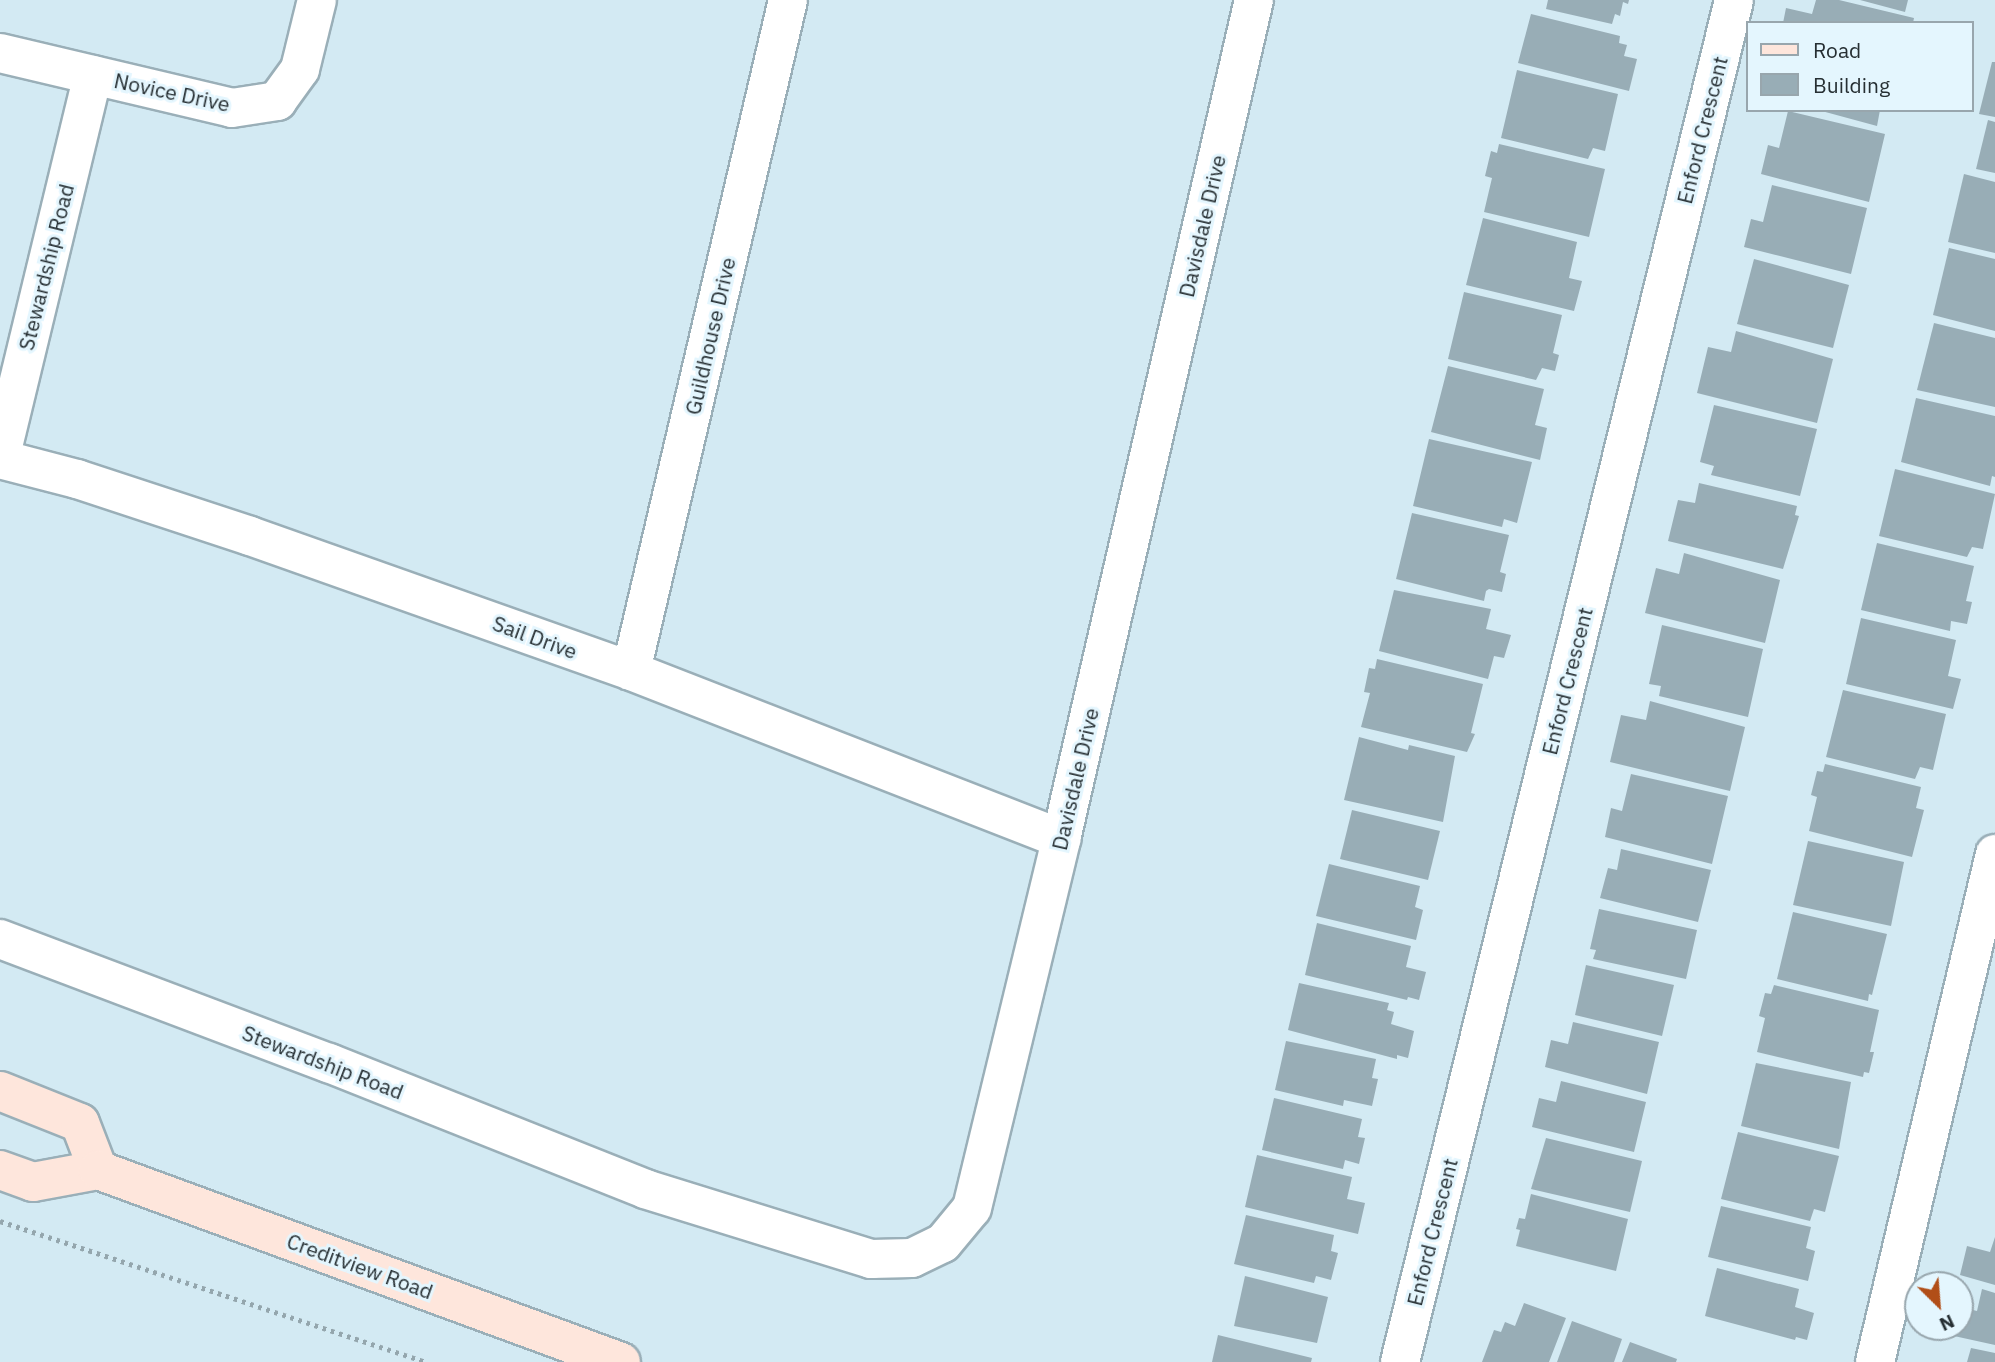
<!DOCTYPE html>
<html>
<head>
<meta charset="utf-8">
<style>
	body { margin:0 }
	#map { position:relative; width:1995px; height:1362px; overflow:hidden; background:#d3eaf3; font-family:"IBM Plex Sans",sans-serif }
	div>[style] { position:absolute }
	.building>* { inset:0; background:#98adb6 }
	.path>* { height:4.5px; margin-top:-2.25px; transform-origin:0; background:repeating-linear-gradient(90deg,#94a6ad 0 3.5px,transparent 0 8.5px) }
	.roads { filter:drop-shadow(2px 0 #9aafb8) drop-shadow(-2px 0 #9aafb8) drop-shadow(0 2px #9aafb8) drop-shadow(0 -2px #9aafb8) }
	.minor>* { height:38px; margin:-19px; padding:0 19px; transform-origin:19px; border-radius:19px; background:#fff }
	.secondary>* { height:38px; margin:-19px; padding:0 19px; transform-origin:19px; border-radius:19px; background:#fee6dc }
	span { translate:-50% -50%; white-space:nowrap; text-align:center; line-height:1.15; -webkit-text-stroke:6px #e4f6fe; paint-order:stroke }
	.street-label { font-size:21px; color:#262f33 }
	.legend { position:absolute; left:1746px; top:21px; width:228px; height:91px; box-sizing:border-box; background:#e4f6fe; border:2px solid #98a6ad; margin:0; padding:9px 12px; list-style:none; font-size:21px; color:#262f33 }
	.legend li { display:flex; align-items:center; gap:14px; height:35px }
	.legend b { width:35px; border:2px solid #98a6ad }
	.north { position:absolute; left:1904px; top:1271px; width:70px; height:70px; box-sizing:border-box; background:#e4f6fe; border:2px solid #98a6ad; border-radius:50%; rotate:155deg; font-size:19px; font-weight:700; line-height:28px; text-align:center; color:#262f33 }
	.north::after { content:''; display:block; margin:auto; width:24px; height:32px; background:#b14e18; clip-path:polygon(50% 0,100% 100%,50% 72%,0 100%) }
</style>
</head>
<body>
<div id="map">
	<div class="building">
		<i style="clip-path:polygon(1548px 0,1629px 0,1628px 4px,1623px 2px,1620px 16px,1615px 14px,1612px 24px,1546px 9px)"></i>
		<i style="clip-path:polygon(1816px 0,1839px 0,1914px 18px,1913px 23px,1783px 23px,1786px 8px,1812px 14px)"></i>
		<i style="clip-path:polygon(1860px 0,1908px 0,1905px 12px)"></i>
		<i style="clip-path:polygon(1531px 14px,1620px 36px,1619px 43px,1627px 45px,1624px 56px,1637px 59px,1629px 91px,1518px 63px)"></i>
		<i style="clip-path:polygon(1992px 62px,1995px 62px,1995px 117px,1979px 114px)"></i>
		<i style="clip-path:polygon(1517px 70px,1618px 94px,1605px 151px,1593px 148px,1588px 159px,1501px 138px)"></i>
		<i style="clip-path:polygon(1818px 110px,1880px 110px,1877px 126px)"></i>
		<i style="clip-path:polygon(1788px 111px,1885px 134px,1869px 202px,1761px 174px,1768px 145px,1779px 148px)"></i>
		<i style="clip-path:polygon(1988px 120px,1995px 122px,1995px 173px,1976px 169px)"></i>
		<i style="clip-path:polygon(1499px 144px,1605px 169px,1589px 237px,1484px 212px,1492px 178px,1485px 176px,1491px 151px,1497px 153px)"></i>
		<i style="clip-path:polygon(1964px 174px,1995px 182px,1995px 253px,1948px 242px)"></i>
		<i style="clip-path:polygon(1772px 185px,1867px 208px,1851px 274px,1744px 247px,1751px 219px,1763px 222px)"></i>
		<i style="clip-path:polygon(1483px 218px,1577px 242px,1569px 278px,1582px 281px,1574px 311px,1466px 285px)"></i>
		<i style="clip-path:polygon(1949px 248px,1995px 259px,1995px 331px,1933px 315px)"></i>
		<i style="clip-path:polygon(1754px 259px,1849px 285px,1833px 348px,1737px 324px)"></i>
		<i style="clip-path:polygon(1464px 292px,1562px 315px,1553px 353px,1559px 355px,1555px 371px,1542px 368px,1536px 380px,1448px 359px)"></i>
		<i style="clip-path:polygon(1934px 323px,1995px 338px,1995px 407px,1917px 390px)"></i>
		<i style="clip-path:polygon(1736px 331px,1833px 359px,1817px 423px,1697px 393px,1708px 347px,1731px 352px)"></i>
		<i style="clip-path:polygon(1448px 366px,1544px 389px,1535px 425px,1547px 428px,1540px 460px,1431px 432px)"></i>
		<i style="clip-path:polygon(1916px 398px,1995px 416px,1995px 477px,1992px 476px,1990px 486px,1901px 462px)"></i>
		<i style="clip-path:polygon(1714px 405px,1817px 429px,1800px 496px,1711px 475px,1714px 466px,1700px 462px)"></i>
		<i style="clip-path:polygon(1429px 439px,1532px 462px,1517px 523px,1504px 519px,1502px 527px,1413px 506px)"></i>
		<i style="clip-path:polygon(1895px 469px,1995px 494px,1983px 549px,1972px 547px,1967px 557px,1879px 536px)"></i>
		<i style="clip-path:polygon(1699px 483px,1797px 506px,1795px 515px,1799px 516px,1783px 569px,1668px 541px,1678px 500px,1695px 503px)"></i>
		<i style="clip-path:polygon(1412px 513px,1509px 535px,1500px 572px,1506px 574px,1502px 592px,1489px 589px,1486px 591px,1484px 601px,1396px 579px)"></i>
		<i style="clip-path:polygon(1877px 543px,1974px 566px,1966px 601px,1972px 602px,1967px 624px,1951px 621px,1950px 631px,1861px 610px)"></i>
		<i style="clip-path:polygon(1684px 553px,1780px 580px,1765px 643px,1645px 613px,1656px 568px,1679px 574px)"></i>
		<i style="clip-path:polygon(1394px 590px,1491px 609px,1486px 629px,1511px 635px,1504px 658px,1494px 656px,1488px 679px,1379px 651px)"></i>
		<i style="clip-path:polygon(1861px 618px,1956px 640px,1948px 676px,1961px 679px,1953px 709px,1846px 684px)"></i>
		<i style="clip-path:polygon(1662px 625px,1763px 649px,1748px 717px,1659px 696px,1661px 686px,1649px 684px)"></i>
		<i style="clip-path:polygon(1377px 659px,1483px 684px,1471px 733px,1475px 734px,1467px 752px,1361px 727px,1370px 693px,1364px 692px,1369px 668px,1375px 669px)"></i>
		<i style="clip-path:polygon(1843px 690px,1946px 714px,1933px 770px,1920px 767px,1915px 779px,1826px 757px)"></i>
		<i style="clip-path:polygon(1650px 701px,1745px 727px,1730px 791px,1610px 762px,1621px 715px,1646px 720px)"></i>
		<i style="clip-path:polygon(1359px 737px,1408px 750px,1409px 745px,1455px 756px,1443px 822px,1344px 800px)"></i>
		<i style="clip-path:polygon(1825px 764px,1921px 787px,1916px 808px,1924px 810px,1912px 857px,1809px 831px,1817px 797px,1811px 795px,1817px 771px,1823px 772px)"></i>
		<i style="clip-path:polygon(1631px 774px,1728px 796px,1712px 864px,1605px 837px,1611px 808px,1622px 811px)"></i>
		<i style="clip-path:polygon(1352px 810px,1440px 831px,1428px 880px,1340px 859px)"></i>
		<i style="clip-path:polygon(1808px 841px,1904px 862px,1891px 926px,1793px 905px)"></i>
		<i style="clip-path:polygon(1621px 849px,1711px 870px,1698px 922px,1600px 898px,1608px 868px,1617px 870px)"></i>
		<i style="clip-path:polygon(1329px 864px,1420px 886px,1415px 907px,1423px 910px,1416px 940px,1316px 916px)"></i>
		<i style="clip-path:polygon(1599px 909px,1697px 930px,1686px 979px,1593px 959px,1596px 950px,1590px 949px)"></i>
		<i style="clip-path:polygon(1793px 912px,1887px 934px,1872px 995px,1869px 994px,1868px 1001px,1777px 979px)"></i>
		<i style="clip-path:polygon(1317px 923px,1411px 946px,1406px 967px,1426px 972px,1419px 1000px,1408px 997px,1407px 1000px,1305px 975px)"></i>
		<i style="clip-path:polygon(1586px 965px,1674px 985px,1662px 1036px,1575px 1015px)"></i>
		<i style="clip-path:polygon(1299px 983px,1389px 1003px,1387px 1010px,1394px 1012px,1391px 1024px,1414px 1031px,1408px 1058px,1397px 1055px,1397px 1059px,1288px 1030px)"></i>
		<i style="clip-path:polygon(1774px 985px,1879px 1010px,1870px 1052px,1874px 1052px,1869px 1073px,1864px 1072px,1863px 1077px,1757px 1052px,1765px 1018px,1759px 1016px,1765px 993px,1771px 994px)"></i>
		<i style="clip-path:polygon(1573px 1022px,1659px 1042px,1647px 1094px,1545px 1067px,1551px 1040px,1568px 1044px)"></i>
		<i style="clip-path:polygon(1286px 1041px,1376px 1059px,1372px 1078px,1378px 1079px,1372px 1106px,1344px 1100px,1343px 1106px,1275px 1090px)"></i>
		<i style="clip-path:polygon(1756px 1063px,1851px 1082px,1839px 1149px,1741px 1126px)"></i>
		<i style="clip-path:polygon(1561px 1081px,1646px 1102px,1634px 1152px,1532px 1127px,1539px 1098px,1556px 1102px)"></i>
		<i style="clip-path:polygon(1274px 1098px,1362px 1119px,1358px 1137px,1365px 1138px,1359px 1164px,1345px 1160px,1343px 1169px,1262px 1150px)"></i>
		<i style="clip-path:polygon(1738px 1132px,1839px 1156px,1825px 1212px,1814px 1209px,1810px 1221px,1721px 1199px)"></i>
		<i style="clip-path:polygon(1546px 1138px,1642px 1161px,1630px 1212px,1531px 1189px)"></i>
		<i style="clip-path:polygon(1257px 1155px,1352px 1177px,1347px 1199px,1365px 1203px,1358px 1234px,1245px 1207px)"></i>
		<i style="clip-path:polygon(1531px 1194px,1628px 1219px,1616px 1271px,1516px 1246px,1520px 1230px,1516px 1229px,1519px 1218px,1525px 1219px)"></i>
		<i style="clip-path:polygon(1721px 1206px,1811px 1227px,1806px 1248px,1815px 1251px,1808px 1281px,1708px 1257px)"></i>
		<i style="clip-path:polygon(1246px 1215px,1334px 1235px,1331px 1251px,1338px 1253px,1331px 1280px,1316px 1276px,1314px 1283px,1234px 1264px)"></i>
		<i style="clip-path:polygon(1995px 1237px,1995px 1285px,1960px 1275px,1967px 1246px,1990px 1252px)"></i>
		<i style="clip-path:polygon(1717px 1268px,1799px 1289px,1795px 1307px,1814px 1313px,1807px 1340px,1796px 1337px,1795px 1340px,1705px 1316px)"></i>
		<i style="clip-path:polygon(1245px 1276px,1328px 1297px,1317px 1343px,1234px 1326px)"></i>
		<i style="clip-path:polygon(1982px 1289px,1995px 1293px,1995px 1345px,1954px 1336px,1956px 1327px,1960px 1327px,1961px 1307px,1977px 1311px)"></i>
		<i style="clip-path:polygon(1524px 1303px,1566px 1318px,1549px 1362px,1482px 1362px,1494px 1330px,1501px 1332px,1505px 1322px,1515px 1326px)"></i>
		<i style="clip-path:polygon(1572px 1321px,1622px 1339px,1614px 1362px,1557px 1362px)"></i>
		<i style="clip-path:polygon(1218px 1335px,1312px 1358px,1311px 1362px,1212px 1362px)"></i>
		<i style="clip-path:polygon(1630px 1342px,1677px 1359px,1676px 1362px,1622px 1362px)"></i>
		<i style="clip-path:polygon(1971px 1348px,1995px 1353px,1995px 1362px,1967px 1362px)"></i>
	</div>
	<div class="path">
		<i style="left:0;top:1221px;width:450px;rotate:18.3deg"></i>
	</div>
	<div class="roads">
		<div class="minor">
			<i style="left:0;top:53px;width:238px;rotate:13.3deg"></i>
			<i style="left:232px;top:108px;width:46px;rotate:-8.8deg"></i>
			<i style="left:277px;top:101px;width:39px;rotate:-54deg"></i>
			<i style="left:300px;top:69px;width:71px;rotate:-76.2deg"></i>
			<i style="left:0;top:459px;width:80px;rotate:14.6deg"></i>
			<i style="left:77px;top:479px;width:182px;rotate:18.2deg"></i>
			<i style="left:250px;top:536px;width:404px;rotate:19.5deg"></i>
			<i style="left:631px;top:671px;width:462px;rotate:21.3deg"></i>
			<i style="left:0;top:459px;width:395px;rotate:-76.4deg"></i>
			<i style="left:631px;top:671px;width:689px;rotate:-76.83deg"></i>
			<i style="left:0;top:939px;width:352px;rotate:20.7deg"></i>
			<i style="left:329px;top:1063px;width:340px;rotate:21.7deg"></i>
			<i style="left:645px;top:1189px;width:237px;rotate:17.2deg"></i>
			<i style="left:871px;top:1259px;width:41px;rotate:-1.4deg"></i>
			<i style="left:912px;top:1258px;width:34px;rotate:-26deg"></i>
			<i style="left:943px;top:1243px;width:45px;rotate:-50.4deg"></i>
			<i style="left:972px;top:1208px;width:380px;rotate:-76.4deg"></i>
			<i style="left:1061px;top:839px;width:861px;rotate:-77.05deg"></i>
			<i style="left:1400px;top:1362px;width:1402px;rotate:-76.22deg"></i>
			<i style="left:1875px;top:1362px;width:522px;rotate:-76.71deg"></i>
		</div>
		<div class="secondary">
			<i style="left:0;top:1091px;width:86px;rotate:21.8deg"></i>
			<i style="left:80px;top:1123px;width:50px;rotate:69deg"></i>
			<i style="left:0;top:1170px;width:35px;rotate:20deg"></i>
			<i style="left:33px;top:1182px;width:66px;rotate:-10.5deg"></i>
			<i style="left:98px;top:1170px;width:557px;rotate:20.16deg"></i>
		</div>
	</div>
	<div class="street-label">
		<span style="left:172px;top:92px;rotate:12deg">Novice Drive</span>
		<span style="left:1702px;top:130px;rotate:-76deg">Enford Crescent</span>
		<span style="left:1202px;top:226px;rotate:-77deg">Davisdale Drive</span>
		<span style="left:46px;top:267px;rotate:-76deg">Stewardship Road</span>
		<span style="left:710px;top:336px;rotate:-77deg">Guildhouse Drive</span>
		<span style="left:535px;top:637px;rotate:20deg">Sail Drive</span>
		<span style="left:1567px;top:681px;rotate:-76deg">Enford Crescent</span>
		<span style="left:1075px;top:779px;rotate:-77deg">Davisdale Drive</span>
		<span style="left:323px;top:1062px;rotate:21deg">Stewardship Road</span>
		<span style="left:1432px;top:1232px;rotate:-76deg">Enford Crescent</span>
		<span style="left:360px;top:1266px;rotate:20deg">Creditview Road</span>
	</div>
	<ul class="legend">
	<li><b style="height:9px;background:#fee6dc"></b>Road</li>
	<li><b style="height:19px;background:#98adb6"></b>Building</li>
	</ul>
	<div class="north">N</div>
</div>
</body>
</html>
